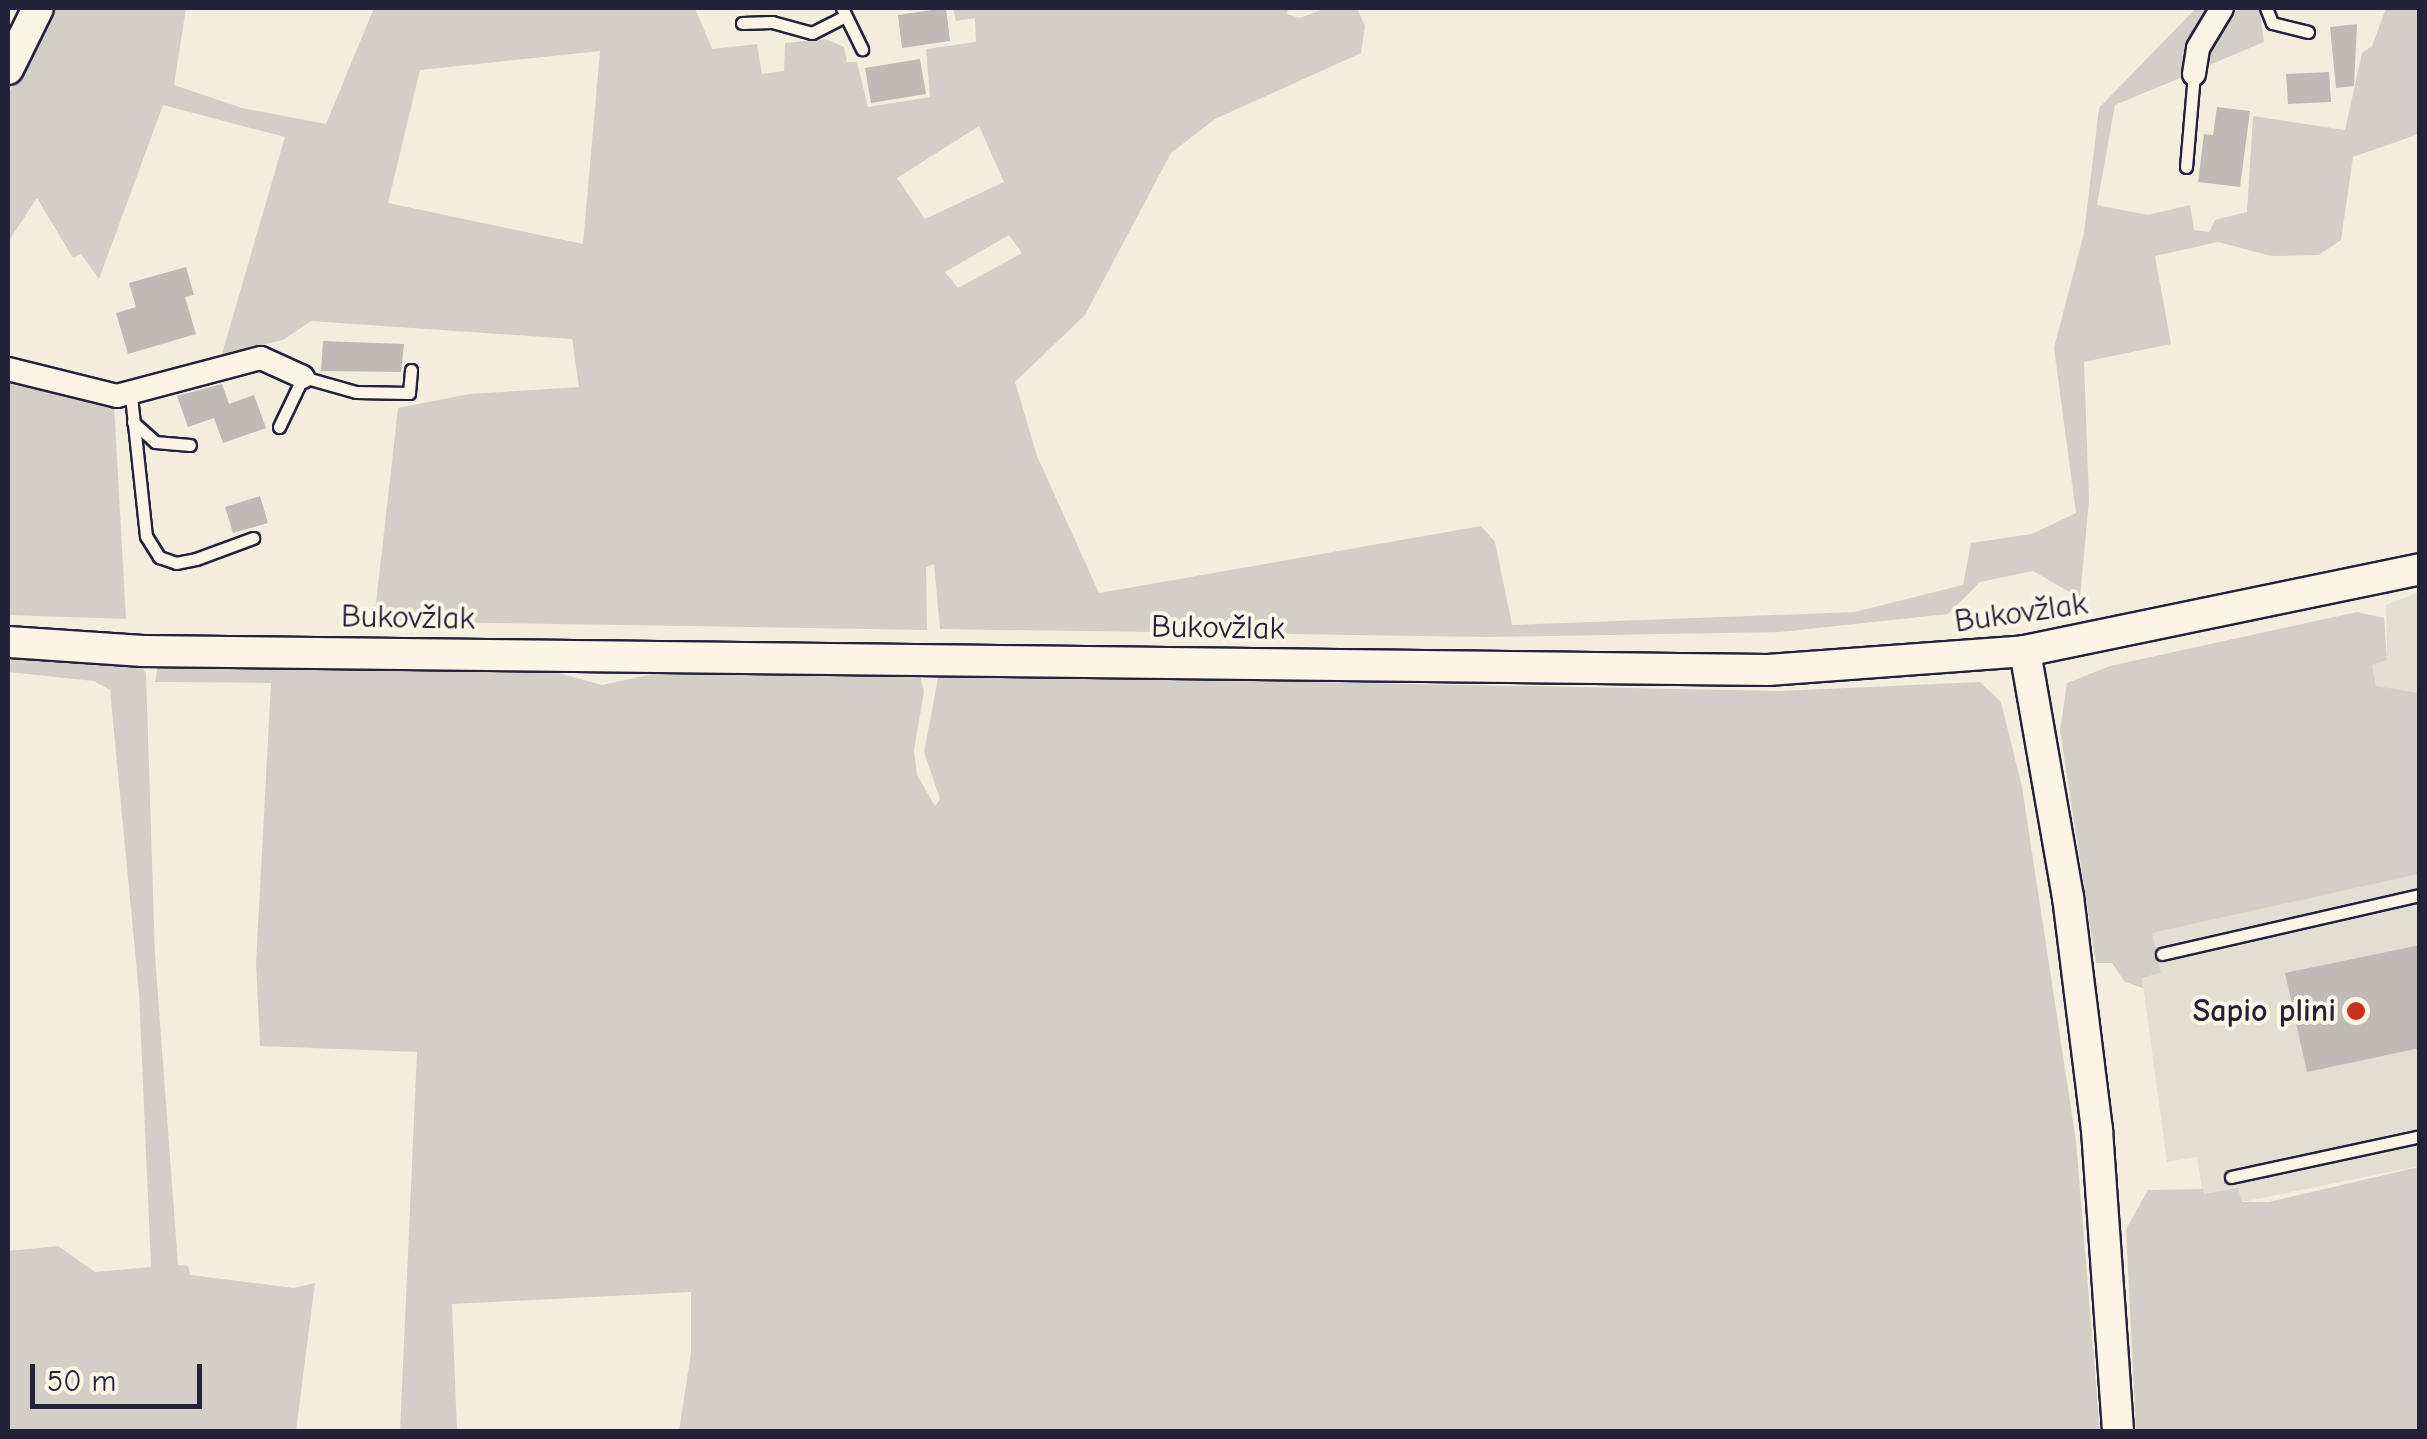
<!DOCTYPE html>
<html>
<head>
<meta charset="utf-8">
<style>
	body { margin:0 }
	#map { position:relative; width:2427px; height:1439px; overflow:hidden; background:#f3edde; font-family:"Comic Neue",sans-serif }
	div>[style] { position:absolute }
	.built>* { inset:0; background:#e3ded2 }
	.green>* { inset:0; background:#d4cfc6 }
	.building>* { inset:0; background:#bfbab6 }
	.roads { filter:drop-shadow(2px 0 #22223b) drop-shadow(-2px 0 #22223b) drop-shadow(0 2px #22223b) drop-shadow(0 -2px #22223b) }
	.lane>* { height:11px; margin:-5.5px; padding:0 5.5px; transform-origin:5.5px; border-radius:5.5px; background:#fcf5e5 }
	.street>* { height:22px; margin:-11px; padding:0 11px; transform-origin:11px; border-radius:11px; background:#fcf5e5 }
	.secondary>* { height:30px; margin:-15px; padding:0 15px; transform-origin:15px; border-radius:15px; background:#fcf5e5 }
	.dots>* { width:28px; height:28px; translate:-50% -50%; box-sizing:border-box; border:5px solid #fcf5e5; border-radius:50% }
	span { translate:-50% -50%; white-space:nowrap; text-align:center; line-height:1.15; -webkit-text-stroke:8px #fcf5e5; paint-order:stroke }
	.street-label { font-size:32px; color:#22223b }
	.poi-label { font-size:32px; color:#22223b; font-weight:700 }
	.right { translate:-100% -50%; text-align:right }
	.frame { position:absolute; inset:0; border:10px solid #22223b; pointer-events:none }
	.scale { position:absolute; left:30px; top:1364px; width:172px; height:45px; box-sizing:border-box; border:5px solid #22223b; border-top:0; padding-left:12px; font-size:30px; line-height:35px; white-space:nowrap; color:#22223b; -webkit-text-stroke:8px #fcf5e5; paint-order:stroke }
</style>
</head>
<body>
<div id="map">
	<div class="built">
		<i style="clip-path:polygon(2419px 592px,2419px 693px,2376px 687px,2372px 664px,2387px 659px,2386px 605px)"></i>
		<i style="clip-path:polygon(2419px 874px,2419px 1166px,2242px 1202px,2203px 1195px,2197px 1157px,2167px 1162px,2142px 978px,2161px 973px,2151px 933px)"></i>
	</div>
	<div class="green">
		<i style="clip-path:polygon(evenodd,51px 8px,186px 8px,174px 85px,242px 108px,326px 124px,374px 8px,695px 8px,712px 49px,757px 44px,762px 74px,784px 71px,785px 43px,826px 39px,844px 47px,847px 62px,857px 62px,868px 107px,930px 97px,926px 49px,976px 42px,975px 18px,956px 21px,953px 8px,1288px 8px,1287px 14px,1300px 18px,1326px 8px,1357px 8px,1365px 26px,1361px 53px,1215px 119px,1171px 153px,1085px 315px,1015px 382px,1037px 456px,1099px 593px,1481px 526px,1495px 542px,1512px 625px,1855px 612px,1963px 585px,1971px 543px,2032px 534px,2076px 513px,2054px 348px,2084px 233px,2099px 108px,2196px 8px,2215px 8px,2185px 76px,2115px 105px,2097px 205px,2148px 215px,2190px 205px,2194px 230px,2209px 232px,2215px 220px,2247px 212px,2253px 116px,2345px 130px,2362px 53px,2372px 46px,2386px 8px,2419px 8px,2419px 134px,2353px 157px,2341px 240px,2319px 255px,2271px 256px,2218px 242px,2155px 256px,2171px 344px,2084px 362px,2089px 500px,2080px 598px,2033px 571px,1980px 582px,1948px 614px,1780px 632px,1488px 637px,940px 629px,934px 564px,926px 567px,927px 630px,374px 621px,398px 408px,469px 394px,579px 387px,572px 339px,311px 321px,283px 340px,222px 354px,285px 137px,163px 105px,99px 279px,81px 254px,73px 258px,37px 198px,8px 242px,8px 95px,51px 8px,600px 51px,583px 244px,388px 203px,420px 70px,600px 51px,51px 8px,979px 126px,1004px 182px,925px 219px,897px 178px,979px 126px,51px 8px,1009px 235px,1022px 253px,958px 288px,945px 272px,1009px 235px)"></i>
		<i style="clip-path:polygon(2230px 8px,2259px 8px,2264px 42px,2202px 68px,2205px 46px)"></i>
		<i style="clip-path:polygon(8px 374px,114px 404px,126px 619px,8px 615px)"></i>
		<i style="clip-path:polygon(2357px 612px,2384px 618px,2387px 660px,2372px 665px,2376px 686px,2419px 693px,2419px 874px,2152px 933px,2161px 973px,2142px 978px,2143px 988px,2125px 982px,2112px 963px,2096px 963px,2060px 731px,2067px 683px,2110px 666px)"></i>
		<i style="clip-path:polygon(8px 656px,140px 666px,146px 673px,155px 955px,178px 1265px,188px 1266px,190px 1275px,294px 1288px,315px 1283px,296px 1431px,8px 1431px,8px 1251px,58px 1246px,95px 1272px,151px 1267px,139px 993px,110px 690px,94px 681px,8px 672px)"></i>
		<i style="clip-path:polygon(158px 665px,551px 671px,602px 685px,658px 673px,920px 676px,924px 692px,914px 750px,917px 775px,935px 806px,940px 799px,924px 752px,938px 678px,946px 675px,1779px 691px,1980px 682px,2001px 702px,2022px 787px,2076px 1141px,2100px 1431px,679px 1431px,691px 1353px,691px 1292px,452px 1304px,457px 1431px,400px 1431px,417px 1052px,260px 1046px,256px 963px,271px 683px,155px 682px)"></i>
		<i style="clip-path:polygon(2419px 1167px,2419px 1431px,2136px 1431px,2126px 1229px,2148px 1190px,2203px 1189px,2204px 1194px,2238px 1188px,2242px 1202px,2269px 1202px)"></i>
	</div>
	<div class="building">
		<i style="clip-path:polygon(946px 8px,950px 41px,902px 48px,898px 15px)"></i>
		<i style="clip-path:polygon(2357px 24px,2354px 86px,2336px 88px,2330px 27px)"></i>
		<i style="clip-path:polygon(920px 59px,926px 94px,871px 103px,865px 68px)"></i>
		<i style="clip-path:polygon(2329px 72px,2331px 102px,2288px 104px,2286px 74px)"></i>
		<i style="clip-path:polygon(2217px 107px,2250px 111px,2240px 187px,2198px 182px,2204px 134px,2213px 135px)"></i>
		<i style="clip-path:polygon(186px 267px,194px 295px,185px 297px,196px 334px,128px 354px,116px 313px,136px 307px,129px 283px)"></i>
		<i style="clip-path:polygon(323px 341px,404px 344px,401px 372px,321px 371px)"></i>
		<i style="clip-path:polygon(222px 384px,229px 404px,254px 395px,266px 428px,223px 443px,214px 418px,188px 427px,177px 396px)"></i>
		<i style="clip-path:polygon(260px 496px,268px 523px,233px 533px,225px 507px)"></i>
		<i style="clip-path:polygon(2420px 945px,2420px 1048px,2307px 1072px,2285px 973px)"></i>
	</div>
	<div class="roads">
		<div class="lane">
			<i style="left:842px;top:8px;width:46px;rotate:64deg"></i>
			<i style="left:2266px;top:8px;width:16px;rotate:68deg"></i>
			<i style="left:2272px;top:23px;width:37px;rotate:14deg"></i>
			<i style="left:742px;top:23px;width:30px;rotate:-2deg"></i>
			<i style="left:772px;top:22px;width:41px;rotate:15.4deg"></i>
			<i style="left:812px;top:33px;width:35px;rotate:-27deg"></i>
			<i style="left:2186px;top:167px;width:93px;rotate:-85.1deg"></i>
			<i style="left:131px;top:396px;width:141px;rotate:83.9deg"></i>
			<i style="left:146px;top:536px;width:25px;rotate:58deg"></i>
			<i style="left:159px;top:557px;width:18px;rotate:19deg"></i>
			<i style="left:176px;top:563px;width:20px;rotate:-11deg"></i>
			<i style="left:196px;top:559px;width:61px;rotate:-20.2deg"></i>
			<i style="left:133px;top:422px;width:30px;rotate:42deg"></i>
			<i style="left:155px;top:442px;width:35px;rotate:5deg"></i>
			<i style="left:279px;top:427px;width:55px;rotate:-64.4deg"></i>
			<i style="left:303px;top:377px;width:55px;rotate:15.8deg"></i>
			<i style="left:356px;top:392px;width:53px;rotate:1.1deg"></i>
			<i style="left:409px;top:393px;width:23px;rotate:-85deg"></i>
			<i style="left:2162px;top:954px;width:265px;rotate:-12.9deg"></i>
			<i style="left:2231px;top:1177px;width:193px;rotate:-12.2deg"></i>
		</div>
		<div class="street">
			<i style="left:2194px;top:74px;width:26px;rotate:-81deg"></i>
			<i style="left:2198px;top:48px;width:47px;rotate:-59deg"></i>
			<i style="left:8px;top:369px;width:112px;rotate:13.9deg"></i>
			<i style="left:117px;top:396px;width:149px;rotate:-14.8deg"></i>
			<i style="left:261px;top:358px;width:46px;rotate:24.3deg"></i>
		</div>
		<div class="secondary">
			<i style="left:8px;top:69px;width:68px;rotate:-63.8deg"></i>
			<i style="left:8px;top:642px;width:135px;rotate:3.8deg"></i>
			<i style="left:143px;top:651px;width:1625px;rotate:0.67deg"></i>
			<i style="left:1768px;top:670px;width:258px;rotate:-4.2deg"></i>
			<i style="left:2025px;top:651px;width:403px;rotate:-11.7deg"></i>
			<i style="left:2025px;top:651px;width:250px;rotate:80.1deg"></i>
			<i style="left:2068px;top:897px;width:235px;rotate:82.9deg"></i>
			<i style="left:2097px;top:1130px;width:303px;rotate:86deg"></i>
		</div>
	</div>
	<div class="dots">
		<i style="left:2356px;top:1011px;background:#c8321e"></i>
	</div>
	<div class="street-label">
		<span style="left:2021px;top:613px;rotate:-8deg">Bukovžlak</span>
		<span style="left:408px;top:618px;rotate:1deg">Bukovžlak</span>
		<span style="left:1218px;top:628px;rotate:1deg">Bukovžlak</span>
	</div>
	<div class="poi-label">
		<span class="right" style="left:2336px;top:1011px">Sapio plini</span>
	</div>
	<div class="frame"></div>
	<div class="scale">50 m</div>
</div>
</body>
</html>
